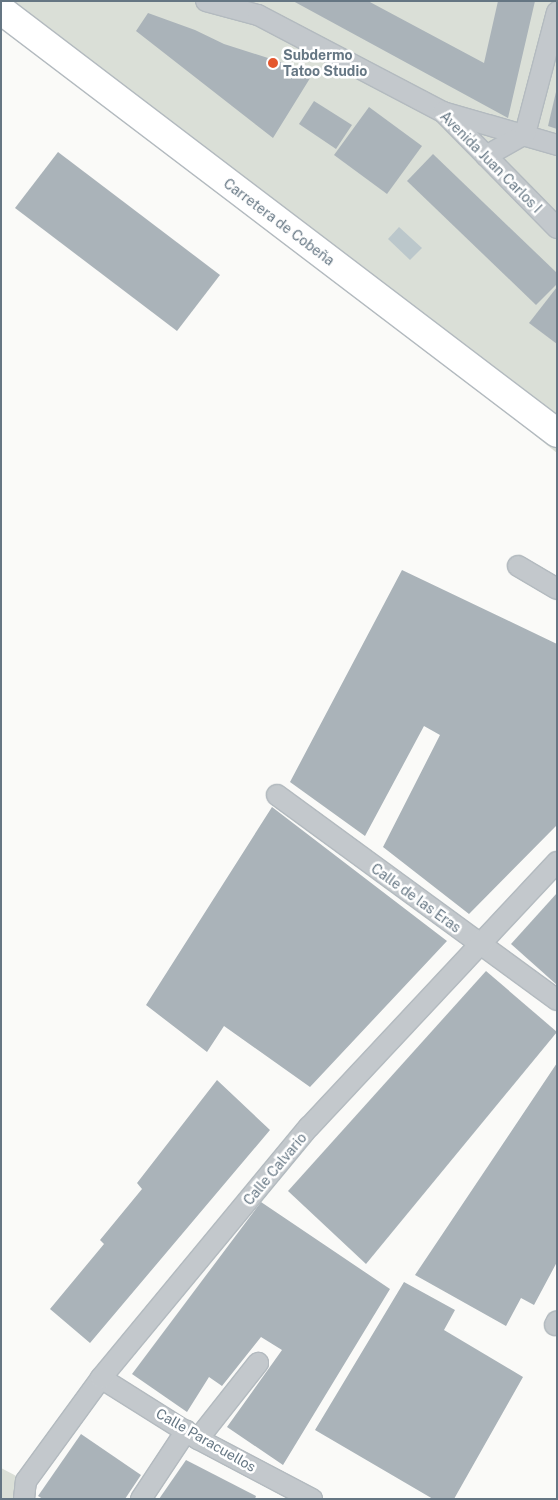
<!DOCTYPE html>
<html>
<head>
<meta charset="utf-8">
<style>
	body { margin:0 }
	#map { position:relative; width:558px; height:1500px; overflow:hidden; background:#fafaf8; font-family:"Public Sans",sans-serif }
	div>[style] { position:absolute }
	.green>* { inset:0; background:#dadfd7 }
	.water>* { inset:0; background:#bbc7cb }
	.building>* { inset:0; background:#aab3b9 }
	.roads { filter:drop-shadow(1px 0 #b3babf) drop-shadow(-1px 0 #b3babf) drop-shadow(0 1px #b3babf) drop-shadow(0 -1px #b3babf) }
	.street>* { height:20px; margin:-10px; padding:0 10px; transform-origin:10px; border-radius:10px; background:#c3c8cc }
	.secondary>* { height:28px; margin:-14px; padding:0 14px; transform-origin:14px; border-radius:14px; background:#fff }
	.dots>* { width:14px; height:14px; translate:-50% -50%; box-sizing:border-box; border:2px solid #fff; border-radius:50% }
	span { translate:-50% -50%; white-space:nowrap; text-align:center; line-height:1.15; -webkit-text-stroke:5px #fff; paint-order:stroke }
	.poi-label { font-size:14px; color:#657683; font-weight:700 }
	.left { translate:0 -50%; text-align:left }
	.street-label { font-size:14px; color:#657683 }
	.frame { position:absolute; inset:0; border:2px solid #657683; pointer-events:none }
</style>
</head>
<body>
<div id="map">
	<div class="green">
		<i style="clip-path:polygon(1px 1px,557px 1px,557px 453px,207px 172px)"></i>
		<i style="clip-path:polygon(1px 1468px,26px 1481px,16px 1499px,1px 1499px)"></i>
	</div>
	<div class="water">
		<i style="clip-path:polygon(399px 227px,422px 248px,410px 260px,388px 239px)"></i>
	</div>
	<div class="building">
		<i style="clip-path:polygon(293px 1px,368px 1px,484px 63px,498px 1px,535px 1px,508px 118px)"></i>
		<i style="clip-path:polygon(148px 13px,195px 30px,224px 44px,296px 67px,312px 75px,273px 138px,136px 31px)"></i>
		<i style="clip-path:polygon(556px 92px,557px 92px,557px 129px,548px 126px)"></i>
		<i style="clip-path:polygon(314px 101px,352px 125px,336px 149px,299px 124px)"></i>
		<i style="clip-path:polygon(369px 107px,422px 146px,387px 194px,334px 155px)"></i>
		<i style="clip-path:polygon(58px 152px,220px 275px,177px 331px,15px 208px)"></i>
		<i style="clip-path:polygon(433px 154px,557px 273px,557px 284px,536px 305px,407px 181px)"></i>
		<i style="clip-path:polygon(557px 287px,557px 344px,529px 323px)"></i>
		<i style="clip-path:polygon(402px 570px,557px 644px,557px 825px,469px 914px,383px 847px,440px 735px,424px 726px,365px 836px,290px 782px)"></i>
		<i style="clip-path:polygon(272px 807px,447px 941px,310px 1087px,224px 1026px,207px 1052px,146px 1005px)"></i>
		<i style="clip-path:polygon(557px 893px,557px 985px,511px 944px)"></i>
		<i style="clip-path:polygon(486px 971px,557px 1032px,366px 1264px,288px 1191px)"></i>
		<i style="clip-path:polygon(557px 1063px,557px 1262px,534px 1305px,521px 1298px,506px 1326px,415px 1275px)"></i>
		<i style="clip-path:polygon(217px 1080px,270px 1130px,90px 1343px,50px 1309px,104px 1244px,100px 1240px,142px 1189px,137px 1183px)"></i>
		<i style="clip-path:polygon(261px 1202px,390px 1289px,283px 1465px,227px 1427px,282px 1350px,261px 1337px,222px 1386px,209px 1377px,187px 1412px,132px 1374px)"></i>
		<i style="clip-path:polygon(404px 1282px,455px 1310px,444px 1330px,523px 1377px,454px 1499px,433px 1499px,315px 1430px)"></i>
		<i style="clip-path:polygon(81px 1434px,141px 1475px,125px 1499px,43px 1499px,38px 1496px)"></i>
		<i style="clip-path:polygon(186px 1460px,256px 1496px,255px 1499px,159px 1499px)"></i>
	</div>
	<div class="roads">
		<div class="street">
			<i style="left:206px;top:1px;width:54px;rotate:15.1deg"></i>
			<i style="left:258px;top:15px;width:209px;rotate:27.7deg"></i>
			<i style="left:443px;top:112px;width:163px;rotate:45.5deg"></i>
			<i style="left:443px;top:112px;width:119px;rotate:16.1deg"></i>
			<i style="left:486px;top:156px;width:45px;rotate:-29.4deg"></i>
			<i style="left:525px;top:134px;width:126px;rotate:-75.3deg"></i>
			<i style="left:518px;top:566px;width:45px;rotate:30.5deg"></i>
			<i style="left:277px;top:795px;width:347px;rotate:36.2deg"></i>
			<i style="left:555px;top:1325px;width:4px;rotate:-63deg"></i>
			<i style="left:101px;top:1378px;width:115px;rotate:32.2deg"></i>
			<i style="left:198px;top:1439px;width:129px;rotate:27.8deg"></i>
			<i style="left:198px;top:1439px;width:97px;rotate:-51.7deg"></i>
			<i style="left:24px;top:1499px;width:18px;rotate:-84deg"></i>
			<i style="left:26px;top:1481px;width:127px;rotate:-53.9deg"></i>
			<i style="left:101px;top:1378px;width:326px;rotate:-50.4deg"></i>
			<i style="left:309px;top:1127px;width:363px;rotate:-46.9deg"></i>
			<i style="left:141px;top:1499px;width:82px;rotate:-56.5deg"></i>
		</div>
		<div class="secondary">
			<i style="left:1px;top:10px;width:699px;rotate:37.26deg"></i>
		</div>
	</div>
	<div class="dots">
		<i style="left:273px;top:63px;background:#e4572e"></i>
	</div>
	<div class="poi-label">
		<span class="left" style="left:283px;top:63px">Subdermo<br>Tatoo Studio</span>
	</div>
	<div class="street-label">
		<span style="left:491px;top:162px;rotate:45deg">Avenida Juan Carlos I</span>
		<span style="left:279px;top:222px;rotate:37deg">Carretera de Cobeña</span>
		<span style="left:416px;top:898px;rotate:36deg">Calle de las Eras</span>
		<span style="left:275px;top:1169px;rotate:-50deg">Calle Calvario</span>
		<span style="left:206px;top:1440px;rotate:30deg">Calle Paracuellos</span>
	</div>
	<div class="frame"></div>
</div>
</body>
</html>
